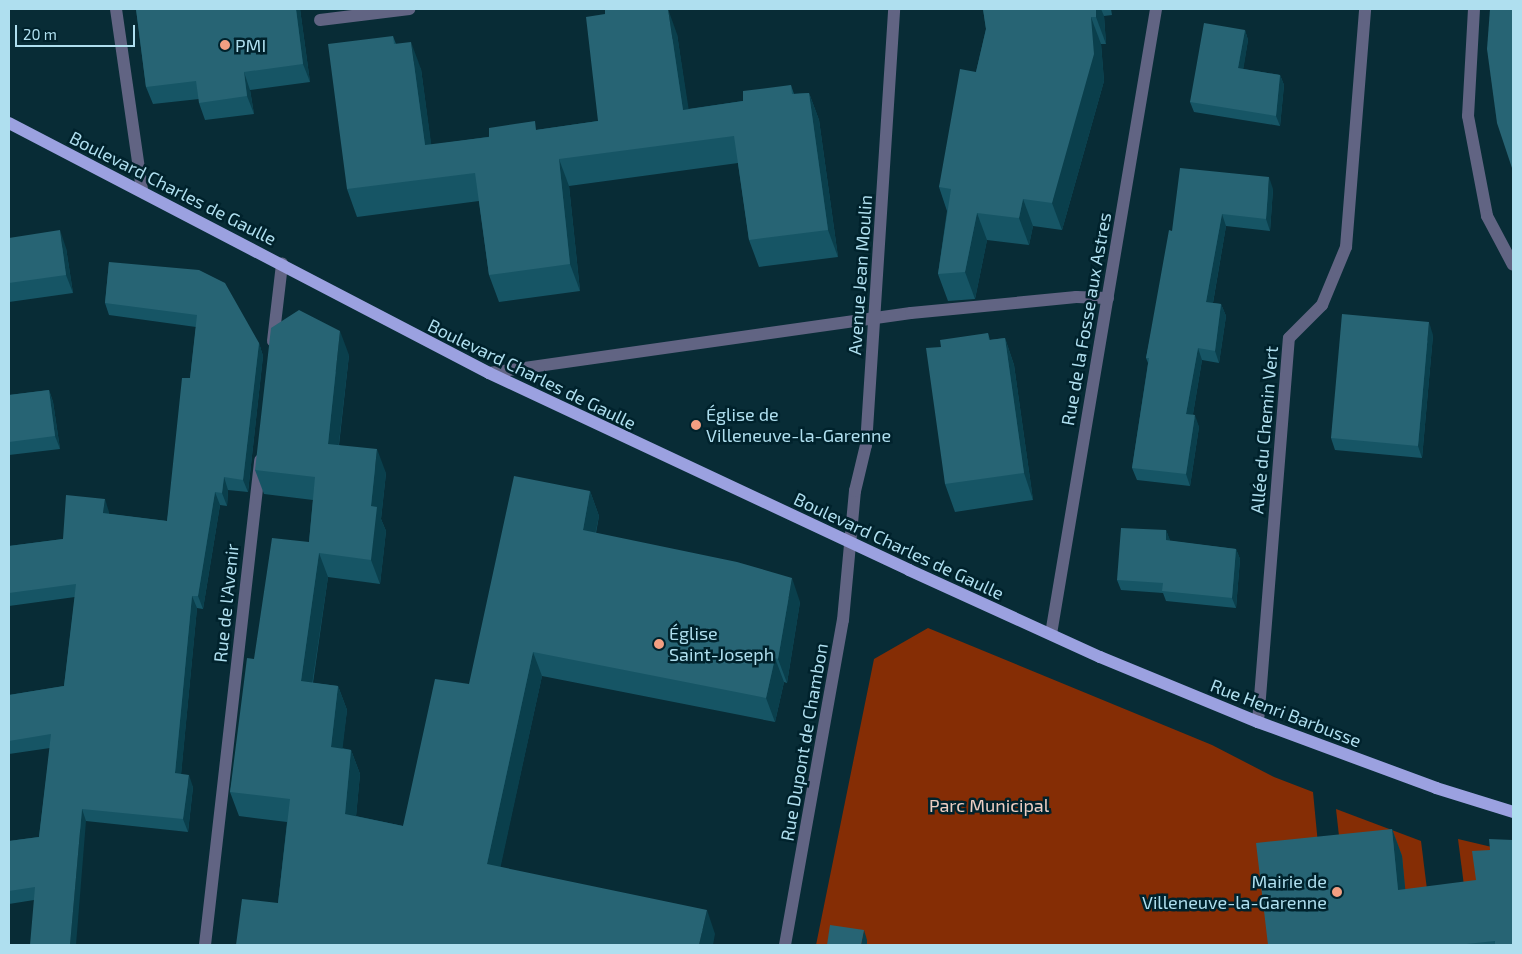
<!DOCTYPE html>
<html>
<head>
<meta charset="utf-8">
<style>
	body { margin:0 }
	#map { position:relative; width:1522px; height:954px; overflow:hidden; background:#082c36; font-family:"Exo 2",sans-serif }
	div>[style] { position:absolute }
	.green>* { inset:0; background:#852d05 }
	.minor>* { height:12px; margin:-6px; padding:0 6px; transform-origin:6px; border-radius:6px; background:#616483 }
	.major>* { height:12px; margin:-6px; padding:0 6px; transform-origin:6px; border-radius:6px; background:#9ba1e0 }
	.wall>* { inset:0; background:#165565 }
	.shaded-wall>* { inset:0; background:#0a3f4c }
	.building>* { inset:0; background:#276474 }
	.dots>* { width:14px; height:14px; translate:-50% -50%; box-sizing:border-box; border:2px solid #00222c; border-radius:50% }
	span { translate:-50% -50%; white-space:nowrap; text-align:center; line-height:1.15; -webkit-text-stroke:5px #00222c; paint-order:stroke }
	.poi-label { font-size:18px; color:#afdfef }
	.left { translate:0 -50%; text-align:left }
	.right { translate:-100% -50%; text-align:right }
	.street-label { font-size:18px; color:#afdfef }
	.park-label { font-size:18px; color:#eccec3 }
	.frame { position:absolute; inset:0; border:10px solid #afdfef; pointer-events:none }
	.scale { position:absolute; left:15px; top:25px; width:120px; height:22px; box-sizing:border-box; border:2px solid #afdfef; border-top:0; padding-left:6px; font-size:15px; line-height:18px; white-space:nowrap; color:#afdfef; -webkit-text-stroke:4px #00222c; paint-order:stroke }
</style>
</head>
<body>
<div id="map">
	<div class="green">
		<i style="clip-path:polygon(928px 628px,1212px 745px,1274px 777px,1313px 792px,1320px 865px,1274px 945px,816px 945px,874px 659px)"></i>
		<i style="clip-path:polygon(1336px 809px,1421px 841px,1430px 914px,1342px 863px)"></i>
		<i style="clip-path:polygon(1458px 839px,1513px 852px,1467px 909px)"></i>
	</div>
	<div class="minor">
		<i style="left:116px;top:9px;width:183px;rotate:81.8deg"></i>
		<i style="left:1474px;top:9px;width:107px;rotate:93.2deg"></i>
		<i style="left:1468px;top:116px;width:102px;rotate:79.2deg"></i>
		<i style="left:1487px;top:216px;width:55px;rotate:62deg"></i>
		<i style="left:320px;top:20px;width:90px;rotate:-7deg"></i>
		<i style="left:273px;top:341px;width:78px;rotate:-83.3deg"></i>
		<i style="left:489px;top:373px;width:426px;rotate:-8.1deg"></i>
		<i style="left:911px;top:313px;width:166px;rotate:-5.5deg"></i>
		<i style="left:1076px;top:297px;width:32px;rotate:2deg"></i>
		<i style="left:1051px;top:634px;width:634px;rotate:-80.46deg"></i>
		<i style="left:1258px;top:722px;width:385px;rotate:-85.4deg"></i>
		<i style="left:1289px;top:338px;width:47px;rotate:-45deg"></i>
		<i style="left:1322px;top:305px;width:63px;rotate:-67.5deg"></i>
		<i style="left:1346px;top:247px;width:239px;rotate:-85.4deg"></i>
		<i style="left:205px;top:945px;width:488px;rotate:-83.5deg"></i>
		<i style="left:785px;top:945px;width:330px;rotate:-79.9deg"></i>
		<i style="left:843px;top:620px;width:130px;rotate:-84.7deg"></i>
		<i style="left:855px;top:491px;width:47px;rotate:-76.6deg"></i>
		<i style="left:866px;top:445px;width:437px;rotate:-86.3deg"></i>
	</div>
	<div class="major">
		<i style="left:9px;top:123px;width:541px;rotate:27.51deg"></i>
		<i style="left:489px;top:373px;width:464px;rotate:25.1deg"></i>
		<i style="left:909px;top:570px;width:210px;rotate:24.5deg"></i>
		<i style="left:1100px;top:657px;width:171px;rotate:22.4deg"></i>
		<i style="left:1258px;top:722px;width:190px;rotate:20.3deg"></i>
		<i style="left:1436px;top:788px;width:81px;rotate:17.3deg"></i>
	</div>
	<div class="wall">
		<i style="clip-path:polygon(136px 9px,300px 9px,310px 82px,250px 90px,254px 114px,205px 120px,199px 103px,199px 99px,153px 104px,146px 87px)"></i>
		<i style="clip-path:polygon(983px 9px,1111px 9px,1112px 15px,1104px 16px,1106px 44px,1101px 44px,1104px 81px,1062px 230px,1033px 226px,1029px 245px,987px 240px,975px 299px,948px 301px,938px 274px,947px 211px,939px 187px,976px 72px,986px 29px)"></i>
		<i style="clip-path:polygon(1245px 30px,1248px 40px,1243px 69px,1280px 75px,1284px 85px,1280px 126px,1194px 112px,1190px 102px)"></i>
		<i style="clip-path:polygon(677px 34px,688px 109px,743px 101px,791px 85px,794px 94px,809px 93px,819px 120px,838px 257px,759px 267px,749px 240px,738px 163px,569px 186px,580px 291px,499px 302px,489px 275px,479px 201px,357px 217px,347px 189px,393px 36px,396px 44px,421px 69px,431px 145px,598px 121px)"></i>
		<i style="clip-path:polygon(1273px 189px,1270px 231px,1226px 226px,1213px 303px,1221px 304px,1226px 316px,1219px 363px,1202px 360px,1193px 414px,1199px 427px,1190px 486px,1137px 480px,1132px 468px,1148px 363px,1146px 358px,1172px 231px)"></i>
		<i style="clip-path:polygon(9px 238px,66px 248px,73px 293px,9px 302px)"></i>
		<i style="clip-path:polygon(109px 262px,259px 343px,263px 356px,248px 492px,228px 490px,227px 506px,220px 505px,203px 609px,197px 608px,181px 774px,193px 787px,188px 832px,86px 821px,34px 900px,9px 904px,9px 841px,39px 837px,50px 748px,9px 754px,9px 695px,64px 686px,75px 597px,9px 606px,9px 546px,63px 539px,109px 512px,109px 514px,167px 521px,190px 378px,196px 327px,109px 315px,105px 303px)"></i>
		<i style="clip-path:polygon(988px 333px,990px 340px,1005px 338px,1014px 365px,1033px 500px,955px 512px,945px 484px,941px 347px)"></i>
		<i style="clip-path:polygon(1433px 335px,1422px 458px,1335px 450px,1331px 438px)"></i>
		<i style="clip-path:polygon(349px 355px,339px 445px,386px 473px,381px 519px,386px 531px,380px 584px,328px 577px,313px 683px,338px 686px,347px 710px,342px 748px,351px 750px,360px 774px,356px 816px,403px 826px,469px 684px,590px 491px,599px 516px,596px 533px,800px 602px,787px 683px,784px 682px,775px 722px,542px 676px,500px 867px,715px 934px,278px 903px,287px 822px,239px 816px,230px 792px,254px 659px,309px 542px,313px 500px,264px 494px,255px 470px)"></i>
		<i style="clip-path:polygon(49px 390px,53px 402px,60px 449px,9px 455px,9px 395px)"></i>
		<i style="clip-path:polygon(1166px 530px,1170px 541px,1236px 549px,1240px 559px,1236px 608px,1166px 601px,1163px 593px,1121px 590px,1117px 580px)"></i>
		<i style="clip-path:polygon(1392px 829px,1402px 856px,1405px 889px,1513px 945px,1268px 945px)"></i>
	</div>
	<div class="shaded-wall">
		<i style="clip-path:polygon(296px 9px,300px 9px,310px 82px,303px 64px)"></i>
		<i style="clip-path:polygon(668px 9px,677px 34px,693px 137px,683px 110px)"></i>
		<i style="clip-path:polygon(1096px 9px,1101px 9px,1104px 16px,1106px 44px,1096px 17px)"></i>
		<i style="clip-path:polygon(1091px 17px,1101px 44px,1104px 81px,1062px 230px,1052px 203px)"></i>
		<i style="clip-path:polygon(1245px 30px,1248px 40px,1242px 78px,1238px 68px)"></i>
		<i style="clip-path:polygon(411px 42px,421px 69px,435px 172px,425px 145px)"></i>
		<i style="clip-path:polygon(244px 72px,250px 90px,254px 114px,247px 96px)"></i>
		<i style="clip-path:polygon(1280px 75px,1284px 85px,1280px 126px,1276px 116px)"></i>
		<i style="clip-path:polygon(809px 93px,819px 120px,838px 257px,828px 230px)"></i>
		<i style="clip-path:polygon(559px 159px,569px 186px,580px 291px,570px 264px)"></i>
		<i style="clip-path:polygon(1269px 177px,1273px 189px,1270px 231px,1266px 219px)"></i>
		<i style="clip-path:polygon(1023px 199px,1033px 226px,1029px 245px,1019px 218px)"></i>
		<i style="clip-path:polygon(977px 213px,987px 240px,975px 299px,965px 272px)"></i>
		<i style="clip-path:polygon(1222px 214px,1226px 226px,1211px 314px,1206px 302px)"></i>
		<i style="clip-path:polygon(60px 230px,66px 248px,73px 293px,66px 275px)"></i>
		<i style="clip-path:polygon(1221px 304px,1226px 316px,1219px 363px,1215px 351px)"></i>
		<i style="clip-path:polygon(1429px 322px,1433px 335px,1422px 458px,1418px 446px)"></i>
		<i style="clip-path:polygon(340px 331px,349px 355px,336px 468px,328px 444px)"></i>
		<i style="clip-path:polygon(1005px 338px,1014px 365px,1033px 500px,1024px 473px)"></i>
		<i style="clip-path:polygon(259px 343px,263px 356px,248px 492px,243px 480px)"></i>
		<i style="clip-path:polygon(1198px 348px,1202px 360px,1191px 426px,1186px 414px)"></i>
		<i style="clip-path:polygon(49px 390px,53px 402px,60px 449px,55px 436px)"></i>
		<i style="clip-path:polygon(1195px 415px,1199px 427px,1190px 486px,1186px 474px)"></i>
		<i style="clip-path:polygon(377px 449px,386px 473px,381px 519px,386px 531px,380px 584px,371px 560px,371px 506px)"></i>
		<i style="clip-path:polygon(224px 477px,228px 490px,227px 506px,222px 493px)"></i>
		<i style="clip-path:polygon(590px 491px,599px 516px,591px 554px,583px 530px)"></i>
		<i style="clip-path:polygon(215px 492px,220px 505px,203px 609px,198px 596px)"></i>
		<i style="clip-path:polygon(105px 499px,109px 512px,108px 525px,103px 513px)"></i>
		<i style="clip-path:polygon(1166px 530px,1170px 540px,1169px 550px,1166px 540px)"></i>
		<i style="clip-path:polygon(1236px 549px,1240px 559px,1236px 608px,1232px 598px)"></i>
		<i style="clip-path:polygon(319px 553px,328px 577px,309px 705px,301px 681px)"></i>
		<i style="clip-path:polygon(792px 578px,800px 602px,787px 683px,778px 659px)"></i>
		<i style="clip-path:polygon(192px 596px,197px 608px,180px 786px,175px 773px)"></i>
		<i style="clip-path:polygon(533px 652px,542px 676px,496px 888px,487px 864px)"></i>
		<i style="clip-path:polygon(775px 658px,784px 682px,775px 722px,766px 698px)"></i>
		<i style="clip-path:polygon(338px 686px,347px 710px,340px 771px,331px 747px)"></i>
		<i style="clip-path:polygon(351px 750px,360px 774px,354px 838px,345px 814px)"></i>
		<i style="clip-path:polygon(189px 775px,193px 787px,188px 832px,183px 819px)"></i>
		<i style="clip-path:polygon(82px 809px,86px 821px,76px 945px,70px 945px)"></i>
		<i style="clip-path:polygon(1392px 829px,1402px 856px,1408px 917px,1398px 890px)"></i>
		<i style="clip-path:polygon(707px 910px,715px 934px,713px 945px,699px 945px)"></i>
		<i style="clip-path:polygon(864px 930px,867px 940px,867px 945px,861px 945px)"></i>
	</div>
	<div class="building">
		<i style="clip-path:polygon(136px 9px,296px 9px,303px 64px,244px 72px,247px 96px,199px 103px,196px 81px,146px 87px)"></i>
		<i style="clip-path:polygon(605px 9px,668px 9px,683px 110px,743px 101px,743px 91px,791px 85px,792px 94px,809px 93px,828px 230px,749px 240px,734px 136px,559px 159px,570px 264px,489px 275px,475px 173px,347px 189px,328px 44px,393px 36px,394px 44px,411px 42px,425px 145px,489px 137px,489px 128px,535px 121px,536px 130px,598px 121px,586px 17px,605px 14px)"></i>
		<i style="clip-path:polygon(983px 9px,1096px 9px,1096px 17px,1091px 17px,1094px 54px,1052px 203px,1023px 199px,1019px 218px,977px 213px,965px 272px,938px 274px,951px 189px,939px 187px,960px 69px,976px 72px,986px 29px)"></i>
		<i style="clip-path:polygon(1490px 9px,1513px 9px,1513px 171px,1497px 123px,1487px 49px)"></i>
		<i style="clip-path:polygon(1204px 23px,1245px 30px,1238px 68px,1280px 75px,1276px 116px,1190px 102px)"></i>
		<i style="clip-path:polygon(1180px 168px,1269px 177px,1266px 219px,1222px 214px,1206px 302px,1221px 304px,1215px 351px,1198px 348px,1186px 414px,1195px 415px,1186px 474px,1132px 468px,1149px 358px,1146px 358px,1169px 230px,1172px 231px)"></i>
		<i style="clip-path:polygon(60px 230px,66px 275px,9px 283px,9px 238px)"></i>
		<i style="clip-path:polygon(109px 262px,199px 270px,225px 283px,259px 343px,243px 480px,224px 477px,222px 493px,215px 492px,198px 596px,192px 596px,175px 773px,189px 775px,183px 819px,82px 809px,70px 945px,30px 945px,35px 887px,9px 891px,9px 841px,39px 837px,51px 734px,9px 741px,9px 695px,64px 686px,76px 584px,9px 593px,9px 546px,63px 539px,66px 495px,105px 499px,103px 513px,167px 521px,182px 378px,190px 378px,197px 315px,105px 303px)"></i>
		<i style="clip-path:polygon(299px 310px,340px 331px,328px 444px,377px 449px,371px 506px,377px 507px,371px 560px,319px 553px,301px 681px,338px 686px,331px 747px,351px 750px,345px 814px,403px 826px,435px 679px,469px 684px,514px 476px,590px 491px,583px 530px,737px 562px,792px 578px,778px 659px,775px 658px,766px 698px,533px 652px,487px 864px,707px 910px,699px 945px,236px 945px,242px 899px,278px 903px,290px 799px,230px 792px,247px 658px,254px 659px,272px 538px,309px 542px,315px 477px,255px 470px,271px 328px)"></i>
		<i style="clip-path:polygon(1342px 314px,1429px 322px,1418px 446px,1331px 438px)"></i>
		<i style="clip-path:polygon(988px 333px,989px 340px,1005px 338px,1024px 473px,945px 484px,926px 348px,941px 347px,940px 340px)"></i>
		<i style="clip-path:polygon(49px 390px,55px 436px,9px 442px,9px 395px)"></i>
		<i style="clip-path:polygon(1121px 528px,1166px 530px,1166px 540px,1236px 549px,1232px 598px,1162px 591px,1163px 583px,1117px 580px)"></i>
		<i style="clip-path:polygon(1392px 829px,1398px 890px,1476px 880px,1472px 851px,1490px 850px,1489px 839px,1513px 840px,1513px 945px,1495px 945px,1495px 941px,1457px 945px,1268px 945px,1256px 843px)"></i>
		<i style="clip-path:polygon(830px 925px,864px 930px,861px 945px,827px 945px)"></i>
	</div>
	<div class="dots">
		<i style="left:225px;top:45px;background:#f39f82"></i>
		<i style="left:696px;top:425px;background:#f39f82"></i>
		<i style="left:659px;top:644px;background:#f39f82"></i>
		<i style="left:1337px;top:892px;background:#f39f82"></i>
	</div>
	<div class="poi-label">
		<span class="left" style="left:235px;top:45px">PMI</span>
		<span class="left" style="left:706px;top:425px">Église de<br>Villeneuve-la-Garenne</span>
		<span class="left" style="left:669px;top:644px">Église<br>Saint-Joseph</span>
		<span class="right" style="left:1327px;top:892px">Mairie de<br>Villeneuve-la-Garenne</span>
	</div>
	<div class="street-label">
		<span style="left:173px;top:188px;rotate:27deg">Boulevard Charles de Gaulle</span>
		<span style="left:860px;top:275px;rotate:-86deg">Avenue Jean Moulin</span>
		<span style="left:1086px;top:319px;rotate:-80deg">Rue de la Fosse aux Astres</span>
		<span style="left:532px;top:374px;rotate:26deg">Boulevard Charles de Gaulle</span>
		<span style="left:1264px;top:430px;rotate:-85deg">Allée du Chemin Vert</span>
		<span style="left:899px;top:546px;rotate:25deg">Boulevard Charles de Gaulle</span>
		<span style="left:226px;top:603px;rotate:-84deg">Rue de l'Avenir</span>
		<span style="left:1286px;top:713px;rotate:21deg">Rue Henri Barbusse</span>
		<span style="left:804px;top:742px;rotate:-80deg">Rue Dupont de Chambon</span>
	</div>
	<div class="park-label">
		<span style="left:989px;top:805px">Parc Municipal</span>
	</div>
	<div class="frame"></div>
	<div class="scale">20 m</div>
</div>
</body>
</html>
